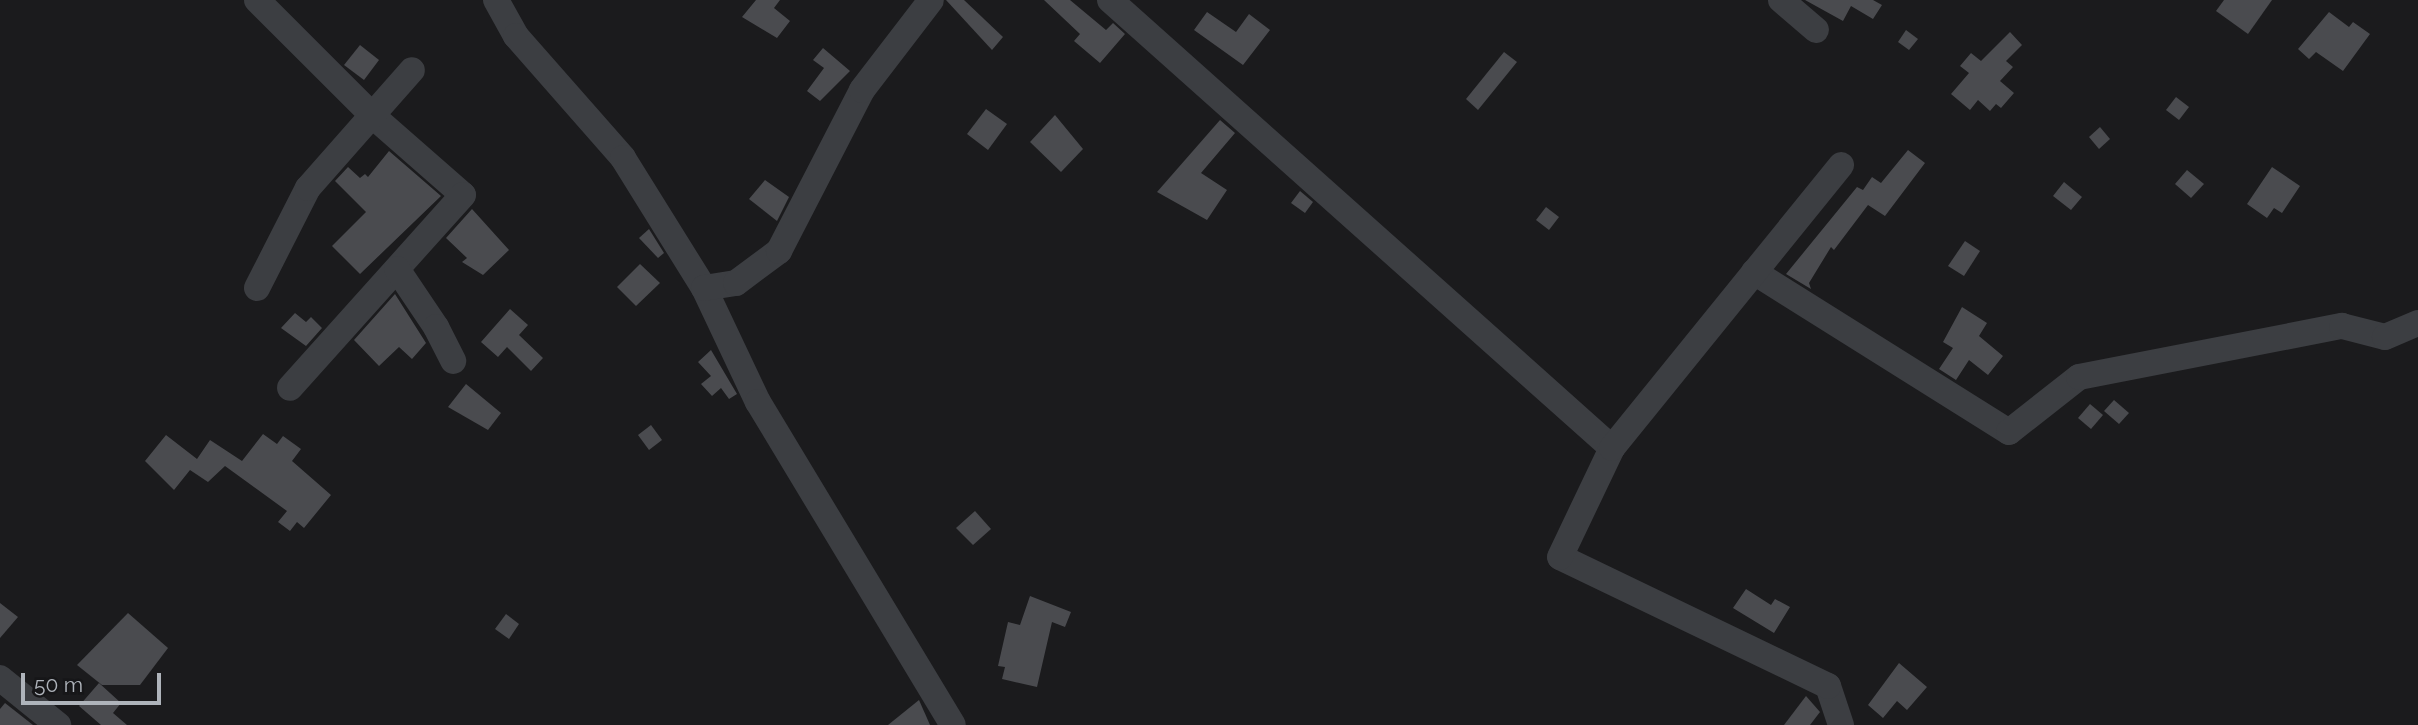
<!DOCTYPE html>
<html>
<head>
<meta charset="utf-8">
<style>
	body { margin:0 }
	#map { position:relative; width:2418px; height:725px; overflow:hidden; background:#1b1b1d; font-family:Raleway,sans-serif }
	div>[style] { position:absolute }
	.building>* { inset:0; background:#4a4b4f }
	.minor>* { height:26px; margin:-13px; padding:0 13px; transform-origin:13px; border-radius:13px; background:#3c3e42 }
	span { translate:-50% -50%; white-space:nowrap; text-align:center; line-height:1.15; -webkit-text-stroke:6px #161618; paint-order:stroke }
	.scale { position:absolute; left:21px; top:673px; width:140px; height:32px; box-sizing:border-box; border:4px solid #afb4bb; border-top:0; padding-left:9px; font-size:21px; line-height:24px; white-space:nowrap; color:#afb4bb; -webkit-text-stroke:5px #161618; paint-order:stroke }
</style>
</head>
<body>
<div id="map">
	<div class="building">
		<i style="clip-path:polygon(756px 0,780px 0,774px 8px,790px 21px,777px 38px,742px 17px)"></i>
		<i style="clip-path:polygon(946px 0,964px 0,1003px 37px,992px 50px)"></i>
		<i style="clip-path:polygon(1044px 0,1070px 0,1106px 30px,1113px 23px,1125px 34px,1100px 63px,1074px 41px,1080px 34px)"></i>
		<i style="clip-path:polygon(1805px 0,1873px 0,1882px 5px,1873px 19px,1851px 6px,1843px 21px)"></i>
		<i style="clip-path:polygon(2224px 0,2272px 0,2248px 34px,2216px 11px)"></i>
		<i style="clip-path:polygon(1207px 12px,1236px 32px,1249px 14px,1270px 30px,1243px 65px,1194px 30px)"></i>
		<i style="clip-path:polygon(2329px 12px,2349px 27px,2353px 22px,2370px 34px,2343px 71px,2316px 52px,2309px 59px,2298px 49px)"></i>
		<i style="clip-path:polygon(1906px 30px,1918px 39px,1909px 50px,1898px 42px)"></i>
		<i style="clip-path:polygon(2010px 32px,2022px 45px,2006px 61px,2013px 67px,2000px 81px,2014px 93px,2001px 108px,1996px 104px,1990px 111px,1978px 100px,1970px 110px,1951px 94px,1969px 73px,1960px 66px,1971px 53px,1981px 61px)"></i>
		<i style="clip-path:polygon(360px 45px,379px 60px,364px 80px,344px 65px)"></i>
		<i style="clip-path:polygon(823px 48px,850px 71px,820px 101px,807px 91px,824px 68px,813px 60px)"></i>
		<i style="clip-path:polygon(1504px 52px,1517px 62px,1478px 110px,1466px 99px)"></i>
		<i style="clip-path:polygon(2176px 97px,2189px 107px,2179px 120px,2166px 110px)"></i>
		<i style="clip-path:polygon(986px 109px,1007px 124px,988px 150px,967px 134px)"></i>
		<i style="clip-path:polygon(1055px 115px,1083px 149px,1061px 172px,1030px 142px)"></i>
		<i style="clip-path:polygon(1220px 120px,1235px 133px,1201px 173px,1227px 190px,1207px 220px,1157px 192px)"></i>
		<i style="clip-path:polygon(2100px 127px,2110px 139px,2099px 149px,2089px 137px)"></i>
		<i style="clip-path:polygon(1908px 150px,1925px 163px,1885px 216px,1868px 205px,1834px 250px,1831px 247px,1809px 283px,1811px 289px,1786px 274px,1857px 187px,1863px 190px,1872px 177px,1881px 183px)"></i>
		<i style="clip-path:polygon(389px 151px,441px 196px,360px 274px,332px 246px,366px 212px,335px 181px,348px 167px,360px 178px,365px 174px,368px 177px)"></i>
		<i style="clip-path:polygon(2272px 167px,2300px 186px,2282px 213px,2274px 208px,2267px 218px,2247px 204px)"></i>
		<i style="clip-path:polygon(2187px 170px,2204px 184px,2191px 198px,2175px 184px)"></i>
		<i style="clip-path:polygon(765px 180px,789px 197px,777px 221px,749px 199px)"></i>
		<i style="clip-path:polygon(2064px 182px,2082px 197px,2071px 210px,2053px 196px)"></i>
		<i style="clip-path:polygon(1300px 191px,1313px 202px,1305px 213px,1291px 203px)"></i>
		<i style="clip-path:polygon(1546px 207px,1559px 217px,1549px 230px,1536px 220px)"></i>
		<i style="clip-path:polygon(472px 209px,509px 250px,483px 275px,462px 262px,467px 258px,446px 238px)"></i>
		<i style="clip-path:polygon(649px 229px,664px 253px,658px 258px,639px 238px)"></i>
		<i style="clip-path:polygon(1965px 241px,1980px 251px,1964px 276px,1948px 266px)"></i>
		<i style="clip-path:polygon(640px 264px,660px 283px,636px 306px,617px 287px)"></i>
		<i style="clip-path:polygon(395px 294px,426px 343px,412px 359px,399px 347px,379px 366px,354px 340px)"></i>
		<i style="clip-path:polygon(1962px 307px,1987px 323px,1979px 336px,2003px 356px,1988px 375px,1969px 360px,1956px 380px,1939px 369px,1953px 348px,1943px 342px)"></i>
		<i style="clip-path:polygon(510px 309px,528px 325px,519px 335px,543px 358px,531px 371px,507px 347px,498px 357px,481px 342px)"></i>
		<i style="clip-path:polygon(295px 313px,306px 322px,311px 317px,322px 328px,306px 346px,281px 328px)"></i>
		<i style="clip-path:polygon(711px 350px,737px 394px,729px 399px,721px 388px,712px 396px,701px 384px,711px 376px,698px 362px)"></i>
		<i style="clip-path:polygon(466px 384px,501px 413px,488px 430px,448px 407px)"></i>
		<i style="clip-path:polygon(2114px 400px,2129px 413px,2119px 424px,2104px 411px)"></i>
		<i style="clip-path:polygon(2090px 404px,2103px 415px,2091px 429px,2078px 418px)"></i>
		<i style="clip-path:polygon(651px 425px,662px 440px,649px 450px,638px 435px)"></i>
		<i style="clip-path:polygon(263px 434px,277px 444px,283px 436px,301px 449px,292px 461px,331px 495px,304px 528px,297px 522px,290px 531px,278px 522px,287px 511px,225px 466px,208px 482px,190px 470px,174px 490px,145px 461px,166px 435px,197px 459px,210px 440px,242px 461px)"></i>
		<i style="clip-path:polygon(975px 511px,991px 529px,973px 545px,956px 528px)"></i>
		<i style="clip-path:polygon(1746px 589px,1771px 605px,1775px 599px,1790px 607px,1774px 633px,1733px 608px)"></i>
		<i style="clip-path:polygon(1030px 596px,1071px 612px,1065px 627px,1052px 622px,1037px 687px,1002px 679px,1005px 667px,998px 666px,1008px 622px,1020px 625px)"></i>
		<i style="clip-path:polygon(0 603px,18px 617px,0 638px)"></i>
		<i style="clip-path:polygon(128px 613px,168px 648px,140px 685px,102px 685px,77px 665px)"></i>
		<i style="clip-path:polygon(506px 614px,519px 624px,509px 639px,495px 629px)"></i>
		<i style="clip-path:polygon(1899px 663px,1927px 687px,1907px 710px,1897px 701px,1883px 718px,1868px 705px)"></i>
		<i style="clip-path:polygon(99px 683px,121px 703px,113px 713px,127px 725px,101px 725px,79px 706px)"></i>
		<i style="clip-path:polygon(1806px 696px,1820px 712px,1810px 725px,1784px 725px)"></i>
		<i style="clip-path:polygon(919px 700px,930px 725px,888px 725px)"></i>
		<i style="clip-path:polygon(5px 703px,33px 725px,0 725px,0 709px)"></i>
	</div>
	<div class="minor">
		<i style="left:257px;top:0;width:165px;rotate:45deg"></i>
		<i style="left:374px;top:117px;width:118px;rotate:41.2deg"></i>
		<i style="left:463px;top:195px;width:259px;rotate:131.9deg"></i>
		<i style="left:496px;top:0;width:41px;rotate:60.9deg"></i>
		<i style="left:516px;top:36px;width:162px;rotate:48.7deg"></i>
		<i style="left:623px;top:158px;width:153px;rotate:58.1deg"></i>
		<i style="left:704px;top:288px;width:126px;rotate:64.7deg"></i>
		<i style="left:758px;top:402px;width:377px;rotate:58.9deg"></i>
		<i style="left:1110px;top:0;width:673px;rotate:41.75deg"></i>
		<i style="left:1781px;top:0;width:46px;rotate:40.6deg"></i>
		<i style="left:397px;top:269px;width:70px;rotate:56.1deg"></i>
		<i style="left:436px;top:327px;width:38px;rotate:63deg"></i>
		<i style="left:1754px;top:272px;width:301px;rotate:32.1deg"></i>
		<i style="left:2009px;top:432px;width:89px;rotate:-38.2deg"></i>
		<i style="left:2079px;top:377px;width:268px;rotate:-11deg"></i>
		<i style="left:2342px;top:326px;width:44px;rotate:14.3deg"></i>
		<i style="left:2385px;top:337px;width:36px;rotate:-23deg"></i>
		<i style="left:257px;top:288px;width:112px;rotate:-63deg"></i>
		<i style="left:308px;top:188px;width:157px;rotate:-48.6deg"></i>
		<i style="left:704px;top:288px;width:32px;rotate:-9deg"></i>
		<i style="left:736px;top:283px;width:54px;rotate:-36.7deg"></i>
		<i style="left:779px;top:251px;width:181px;rotate:-62.7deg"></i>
		<i style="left:862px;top:90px;width:113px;rotate:-52.5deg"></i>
		<i style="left:0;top:678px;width:75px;rotate:39deg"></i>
		<i style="left:1841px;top:725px;width:41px;rotate:-108.4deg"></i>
		<i style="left:1828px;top:686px;width:297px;rotate:-154.3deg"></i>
		<i style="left:1560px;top:557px;width:121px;rotate:-64.5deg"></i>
		<i style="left:1612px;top:448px;width:364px;rotate:-51deg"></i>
	</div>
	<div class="scale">50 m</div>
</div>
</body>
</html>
